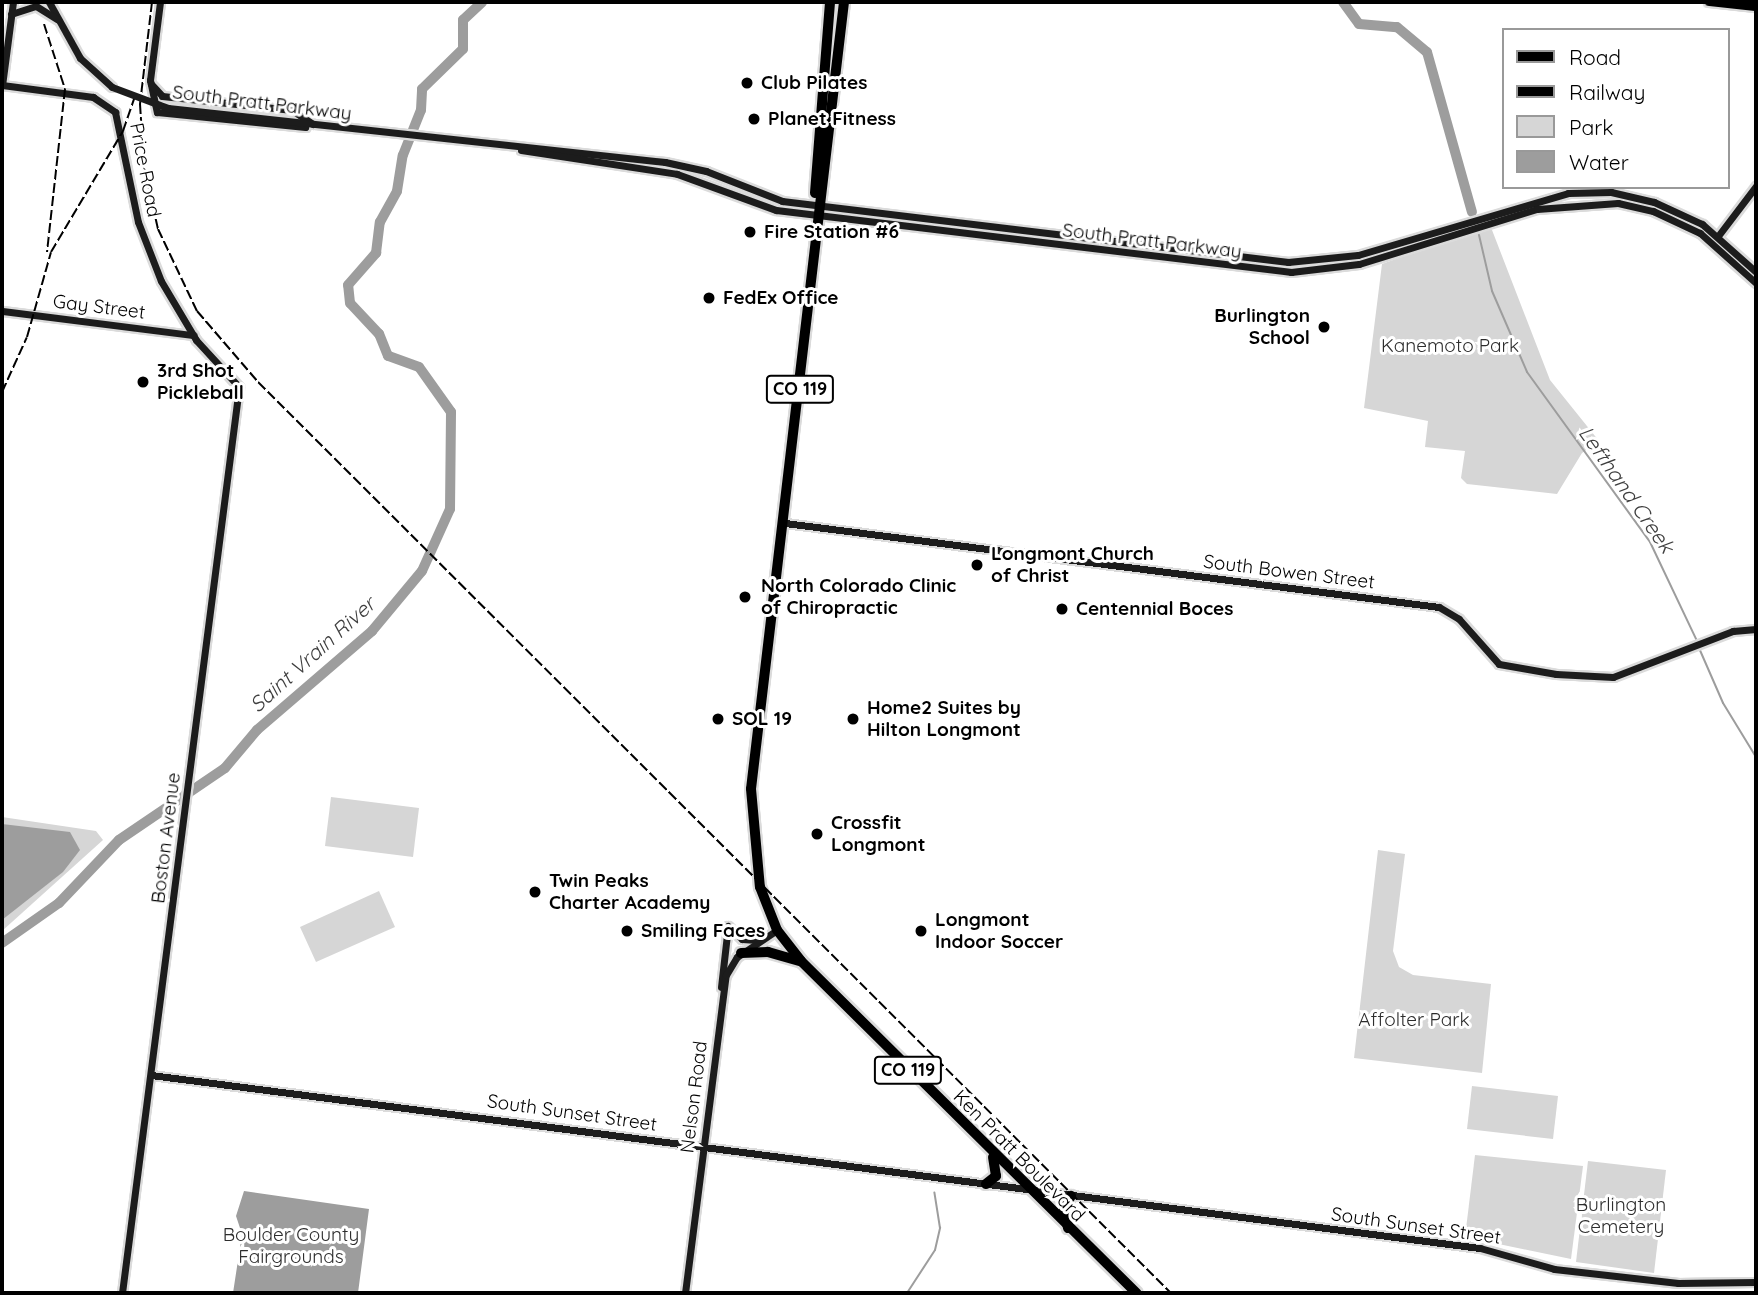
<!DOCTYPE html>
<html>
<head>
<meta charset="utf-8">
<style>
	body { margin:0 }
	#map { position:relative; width:1758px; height:1295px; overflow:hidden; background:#fff; font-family:Quicksand,sans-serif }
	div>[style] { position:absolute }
	.green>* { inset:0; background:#d6d6d6 }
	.water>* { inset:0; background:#9d9d9d }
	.stream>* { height:2px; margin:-1px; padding:0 1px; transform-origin:1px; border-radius:1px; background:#9d9d9d }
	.river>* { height:10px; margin:-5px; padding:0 5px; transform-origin:5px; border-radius:5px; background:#9d9d9d }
	.roads { filter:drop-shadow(2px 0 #dbdbdb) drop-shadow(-2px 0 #dbdbdb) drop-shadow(0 2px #dbdbdb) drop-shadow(0 -2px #dbdbdb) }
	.secondary>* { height:7px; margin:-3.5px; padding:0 3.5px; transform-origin:3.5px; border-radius:3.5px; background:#1c1c1c }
	.primary>* { height:8px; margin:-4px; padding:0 4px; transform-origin:4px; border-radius:4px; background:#000 }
	.highway>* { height:10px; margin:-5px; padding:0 5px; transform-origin:5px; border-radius:5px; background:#000 }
	.rail>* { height:2px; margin-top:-1px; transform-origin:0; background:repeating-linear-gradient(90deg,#000 0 10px,transparent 0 13.5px) }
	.secondary-bridge>* { height:7px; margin:-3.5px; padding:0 3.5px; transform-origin:3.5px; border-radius:3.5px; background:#1c1c1c }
	.dots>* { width:19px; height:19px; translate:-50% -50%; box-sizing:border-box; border:4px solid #fff; border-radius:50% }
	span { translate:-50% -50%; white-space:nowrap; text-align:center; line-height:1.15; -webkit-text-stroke:6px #fff; paint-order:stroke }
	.shield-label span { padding:2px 5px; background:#fff; border:2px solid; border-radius:5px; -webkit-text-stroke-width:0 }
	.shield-label { font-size:18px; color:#000; font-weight:700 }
	.poi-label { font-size:19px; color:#000; font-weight:700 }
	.left { translate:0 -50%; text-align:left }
	.right { translate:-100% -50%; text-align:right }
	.street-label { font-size:19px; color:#000 }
	.park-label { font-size:19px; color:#2d2d2d }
	.water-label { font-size:21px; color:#3e3e3e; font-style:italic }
	.frame { position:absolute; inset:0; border:4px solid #000; pointer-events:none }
	.legend { position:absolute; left:1502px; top:28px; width:228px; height:161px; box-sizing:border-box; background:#fff; border:2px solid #999; margin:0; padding:9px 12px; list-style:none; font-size:21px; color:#000 }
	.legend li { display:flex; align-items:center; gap:14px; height:35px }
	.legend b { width:35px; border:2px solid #999 }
</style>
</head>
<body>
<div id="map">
	<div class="green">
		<i style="clip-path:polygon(1481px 228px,1492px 230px,1550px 380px,1599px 441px,1582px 453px,1557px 494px,1467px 484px,1461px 478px,1465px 451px,1425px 447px,1428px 421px,1364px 408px,1382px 264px)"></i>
		<i style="clip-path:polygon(331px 797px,419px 808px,413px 857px,325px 846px)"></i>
		<i style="clip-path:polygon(2px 817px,96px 831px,103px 840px,2px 931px)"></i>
		<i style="clip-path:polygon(1378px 850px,1405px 854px,1393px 951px,1399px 967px,1413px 975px,1491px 984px,1482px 1073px,1354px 1058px)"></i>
		<i style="clip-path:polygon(379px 891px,395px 927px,316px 962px,300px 927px)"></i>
		<i style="clip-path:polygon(1472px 1086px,1558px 1096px,1553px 1139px,1467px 1129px)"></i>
		<i style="clip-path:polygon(1475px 1155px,1583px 1166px,1571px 1259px,1465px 1237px)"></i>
		<i style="clip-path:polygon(1588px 1161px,1666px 1170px,1654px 1273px,1576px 1262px)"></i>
	</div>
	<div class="water">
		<i style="clip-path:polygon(2px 824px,70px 832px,80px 850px,63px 872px,2px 920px)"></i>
		<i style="clip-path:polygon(244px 1191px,369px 1209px,358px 1293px,233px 1293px,242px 1234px,236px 1216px)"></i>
	</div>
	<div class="stream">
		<i style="left:1479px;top:235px;width:57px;rotate:76.9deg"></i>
		<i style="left:1492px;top:291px;width:88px;rotate:66.6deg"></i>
		<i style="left:1527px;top:372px;width:210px;rotate:54.1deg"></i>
		<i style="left:1650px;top:542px;width:112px;rotate:64.6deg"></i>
		<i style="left:1699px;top:648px;width:60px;rotate:66.4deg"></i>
		<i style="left:1723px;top:703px;width:63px;rotate:58.6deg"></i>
		<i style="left:907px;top:1293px;width:51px;rotate:-56.9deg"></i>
		<i style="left:935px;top:1250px;width:23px;rotate:-77deg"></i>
		<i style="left:940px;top:1228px;width:36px;rotate:-99deg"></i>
	</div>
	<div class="river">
		<i style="left:1343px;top:2px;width:27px;rotate:54deg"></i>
		<i style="left:1359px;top:24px;width:38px;rotate:5deg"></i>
		<i style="left:1397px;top:27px;width:39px;rotate:40deg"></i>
		<i style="left:1427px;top:52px;width:166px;rotate:74.3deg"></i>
		<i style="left:2px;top:943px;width:70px;rotate:-35.1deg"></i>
		<i style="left:59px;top:903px;width:87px;rotate:-46.4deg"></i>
		<i style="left:119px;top:840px;width:128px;rotate:-34.2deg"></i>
		<i style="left:225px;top:768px;width:50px;rotate:-49.9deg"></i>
		<i style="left:257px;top:730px;width:152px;rotate:-40.7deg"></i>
		<i style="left:372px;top:631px;width:78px;rotate:-50.2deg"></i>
		<i style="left:422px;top:571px;width:68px;rotate:-65.7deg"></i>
		<i style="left:450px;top:509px;width:97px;rotate:-89.4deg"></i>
		<i style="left:451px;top:412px;width:55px;rotate:-125.4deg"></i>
		<i style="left:419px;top:367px;width:33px;rotate:-160deg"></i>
		<i style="left:388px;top:356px;width:24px;rotate:-112deg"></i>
		<i style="left:379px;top:334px;width:42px;rotate:-133.1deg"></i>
		<i style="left:350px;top:303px;width:18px;rotate:-96deg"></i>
		<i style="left:348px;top:285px;width:43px;rotate:-48.8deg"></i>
		<i style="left:376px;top:253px;width:31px;rotate:-83deg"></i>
		<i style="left:380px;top:222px;width:35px;rotate:-61deg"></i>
		<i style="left:397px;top:191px;width:36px;rotate:-81deg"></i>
		<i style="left:403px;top:155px;width:48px;rotate:-68.2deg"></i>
		<i style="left:421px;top:110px;width:21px;rotate:-87deg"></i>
		<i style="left:422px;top:89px;width:57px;rotate:-44.3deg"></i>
		<i style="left:463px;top:49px;width:29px;rotate:-90deg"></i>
		<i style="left:463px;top:20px;width:26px;rotate:-43deg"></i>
	</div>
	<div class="roads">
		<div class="secondary">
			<i style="left:13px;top:2px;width:84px;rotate:97.5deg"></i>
			<i style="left:2px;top:85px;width:92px;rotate:7.5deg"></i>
			<i style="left:93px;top:97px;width:27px;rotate:34deg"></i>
			<i style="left:115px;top:112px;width:112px;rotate:78.2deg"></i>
			<i style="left:138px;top:222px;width:63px;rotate:68.7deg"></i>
			<i style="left:161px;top:281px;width:69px;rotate:59.3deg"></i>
			<i style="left:196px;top:340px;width:64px;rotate:47.5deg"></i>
			<i style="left:239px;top:387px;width:914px;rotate:97.36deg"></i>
			<i style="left:49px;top:2px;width:64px;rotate:61deg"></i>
			<i style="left:80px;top:58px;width:43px;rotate:42.2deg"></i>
			<i style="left:160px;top:2px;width:79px;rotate:97.3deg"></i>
			<i style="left:150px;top:80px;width:33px;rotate:78deg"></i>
			<i style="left:157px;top:112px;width:149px;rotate:5.8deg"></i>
			<i style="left:11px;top:14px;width:26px;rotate:-18deg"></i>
			<i style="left:36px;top:6px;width:25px;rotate:32deg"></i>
			<i style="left:151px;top:84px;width:16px;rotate:47deg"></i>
			<i style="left:162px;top:96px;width:131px;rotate:6.1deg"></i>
			<i style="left:292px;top:110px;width:25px;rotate:34deg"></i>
			<i style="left:168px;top:108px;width:500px;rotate:6.2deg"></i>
			<i style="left:665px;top:162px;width:42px;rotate:12.4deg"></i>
			<i style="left:706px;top:171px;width:82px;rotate:21.5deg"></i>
			<i style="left:782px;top:201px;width:510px;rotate:6.87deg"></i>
			<i style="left:1288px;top:262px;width:70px;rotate:-5.7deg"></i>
			<i style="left:1358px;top:255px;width:219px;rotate:-16.4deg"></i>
			<i style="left:1568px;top:193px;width:43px;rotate:-1.3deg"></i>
			<i style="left:1611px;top:192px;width:44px;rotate:13.1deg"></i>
			<i style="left:1654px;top:202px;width:53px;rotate:24.6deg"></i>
			<i style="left:1702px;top:224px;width:72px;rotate:41.6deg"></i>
			<i style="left:521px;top:150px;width:158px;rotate:8.7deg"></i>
			<i style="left:677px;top:174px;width:105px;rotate:20deg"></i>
			<i style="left:776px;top:210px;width:519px;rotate:6.86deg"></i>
			<i style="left:1291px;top:272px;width:68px;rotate:-6.7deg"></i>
			<i style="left:1359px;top:264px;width:186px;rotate:-17.2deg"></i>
			<i style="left:1537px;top:209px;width:81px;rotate:-4.2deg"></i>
			<i style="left:1618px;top:203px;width:36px;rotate:13deg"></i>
			<i style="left:1653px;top:211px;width:52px;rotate:25.1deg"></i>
			<i style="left:1700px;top:233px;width:75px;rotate:41.8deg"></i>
			<i style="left:1718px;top:236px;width:63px;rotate:-52.8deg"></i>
			<i style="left:2px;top:311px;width:193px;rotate:7.2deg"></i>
			<i style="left:785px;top:523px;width:659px;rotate:7.32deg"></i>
			<i style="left:1439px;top:607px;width:23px;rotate:31deg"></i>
			<i style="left:1459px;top:619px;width:60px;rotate:48.4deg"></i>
			<i style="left:1499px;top:664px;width:58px;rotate:10deg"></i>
			<i style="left:1556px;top:674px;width:57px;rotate:3deg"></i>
			<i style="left:1613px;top:677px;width:129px;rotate:-21deg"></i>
			<i style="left:1733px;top:631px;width:23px;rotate:-5deg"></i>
			<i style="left:728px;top:926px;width:19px;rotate:43deg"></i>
			<i style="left:742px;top:939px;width:15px;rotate:4deg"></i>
			<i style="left:721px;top:987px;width:61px;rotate:-83.5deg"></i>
			<i style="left:151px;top:1075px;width:1340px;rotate:7.42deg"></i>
			<i style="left:1480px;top:1248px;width:77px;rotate:15.8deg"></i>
			<i style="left:1554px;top:1269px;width:125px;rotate:6.4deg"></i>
			<i style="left:1678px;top:1283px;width:78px;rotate:-0.7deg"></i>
			<i style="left:685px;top:1293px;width:321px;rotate:-82.7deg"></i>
			<i style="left:726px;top:975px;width:21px;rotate:-59deg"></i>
			<i style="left:737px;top:957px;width:48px;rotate:-34deg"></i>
		</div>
		<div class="primary">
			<i style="left:1709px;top:2px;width:47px;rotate:6.1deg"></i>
		</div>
		<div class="highway">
			<i style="left:844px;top:2px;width:792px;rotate:96.74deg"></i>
			<i style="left:751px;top:789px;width:98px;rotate:84.8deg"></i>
			<i style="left:760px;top:887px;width:46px;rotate:68.4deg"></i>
			<i style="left:777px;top:930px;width:39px;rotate:52deg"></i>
			<i style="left:801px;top:961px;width:472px;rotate:44.7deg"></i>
			<i style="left:815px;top:193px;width:192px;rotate:-85.5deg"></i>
			<i style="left:741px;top:953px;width:27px;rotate:-2deg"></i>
			<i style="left:768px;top:952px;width:33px;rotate:16deg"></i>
			<i style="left:986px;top:1184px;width:13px;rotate:-39deg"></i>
			<i style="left:996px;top:1176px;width:19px;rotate:-99deg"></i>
			<i style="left:1068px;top:1228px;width:20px;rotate:-101deg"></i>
			<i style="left:1064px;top:1208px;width:14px;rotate:-60deg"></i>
		</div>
	</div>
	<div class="rail">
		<i style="left:152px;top:2px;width:103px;rotate:96.7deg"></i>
		<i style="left:140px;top:104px;width:62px;rotate:86.3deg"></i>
		<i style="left:144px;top:166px;width:65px;rotate:77.5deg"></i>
		<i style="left:158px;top:229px;width:91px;rotate:64.6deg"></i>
		<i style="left:197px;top:311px;width:94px;rotate:49.3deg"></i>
		<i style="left:258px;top:382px;width:1290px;rotate:44.94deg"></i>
		<i style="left:44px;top:24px;width:68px;rotate:72.1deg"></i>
		<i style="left:65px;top:89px;width:164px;rotate:96.3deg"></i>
		<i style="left:2px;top:392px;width:60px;rotate:-65.6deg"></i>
		<i style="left:27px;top:337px;width:88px;rotate:-74.2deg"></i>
		<i style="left:51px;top:252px;width:141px;rotate:-59.2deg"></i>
		<i style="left:123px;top:131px;width:39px;rotate:-71deg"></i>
	</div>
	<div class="secondary-bridge">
		<i style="left:112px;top:87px;width:60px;rotate:20.6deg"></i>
	</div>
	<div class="dots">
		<i style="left:747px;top:83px;background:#000"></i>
		<i style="left:754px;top:119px;background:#000"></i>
		<i style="left:750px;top:232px;background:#000"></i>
		<i style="left:709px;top:298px;background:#000"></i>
		<i style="left:1324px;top:327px;background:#000"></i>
		<i style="left:143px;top:382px;background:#000"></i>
		<i style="left:977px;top:565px;background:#000"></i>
		<i style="left:745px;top:597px;background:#000"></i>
		<i style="left:1062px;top:609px;background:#000"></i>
		<i style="left:718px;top:719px;background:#000"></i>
		<i style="left:853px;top:719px;background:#000"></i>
		<i style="left:817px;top:834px;background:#000"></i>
		<i style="left:535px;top:892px;background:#000"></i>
		<i style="left:627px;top:931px;background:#000"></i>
		<i style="left:921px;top:931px;background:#000"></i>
	</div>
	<div class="shield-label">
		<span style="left:800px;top:389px">CO 119</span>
		<span style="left:908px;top:1070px">CO 119</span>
	</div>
	<div class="poi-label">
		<span class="left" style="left:761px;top:83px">Club Pilates</span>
		<span class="left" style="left:768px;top:119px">Planet Fitness</span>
		<span class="left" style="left:764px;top:232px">Fire Station #6</span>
		<span class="left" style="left:723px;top:298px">FedEx Office</span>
		<span class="right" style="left:1310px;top:327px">Burlington<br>School</span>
		<span class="left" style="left:157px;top:382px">3rd Shot<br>Pickleball</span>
		<span class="left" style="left:991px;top:565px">Longmont Church<br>of Christ</span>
		<span class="left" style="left:761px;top:597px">North Colorado Clinic<br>of Chiropractic</span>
		<span class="left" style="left:1076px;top:609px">Centennial Boces</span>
		<span class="left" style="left:867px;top:719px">Home2 Suites by<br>Hilton Longmont</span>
		<span class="left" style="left:732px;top:719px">SOL 19</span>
		<span class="left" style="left:831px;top:834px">Crossfit<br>Longmont</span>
		<span class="left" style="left:549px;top:892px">Twin Peaks<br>Charter Academy</span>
		<span class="left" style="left:935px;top:931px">Longmont<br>Indoor Soccer</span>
		<span class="left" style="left:641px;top:931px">Smiling Faces</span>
	</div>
	<div class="street-label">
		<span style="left:262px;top:103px;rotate:7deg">South Pratt Parkway</span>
		<span style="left:145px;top:170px;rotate:79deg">Price Road</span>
		<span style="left:1152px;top:241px;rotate:7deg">South Pratt Parkway</span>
		<span style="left:99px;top:307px;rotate:7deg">Gay Street</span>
		<span style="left:1289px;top:572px;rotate:7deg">South Bowen Street</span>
		<span style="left:166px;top:838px;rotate:-83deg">Boston Avenue</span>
		<span style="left:694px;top:1097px;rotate:-83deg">Nelson Road</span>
		<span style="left:572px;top:1113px;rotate:8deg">South Sunset Street</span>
		<span style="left:1019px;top:1156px;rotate:45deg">Ken Pratt Boulevard</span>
		<span style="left:1416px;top:1226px;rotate:8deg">South Sunset Street</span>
	</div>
	<div class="park-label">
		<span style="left:1450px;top:346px">Kanemoto Park</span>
		<span style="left:1414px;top:1020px">Affolter Park</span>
		<span style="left:1621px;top:1216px">Burlington<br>Cemetery</span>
		<span style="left:291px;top:1246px">Boulder County<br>Fairgrounds</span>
	</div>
	<div class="water-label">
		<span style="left:1627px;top:489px;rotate:55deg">Lefthand Creek</span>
		<span style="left:312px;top:654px;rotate:-42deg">Saint Vrain River</span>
	</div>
	<div class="frame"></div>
	<ul class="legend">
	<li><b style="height:9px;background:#000"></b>Road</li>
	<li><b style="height:9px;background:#000"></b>Railway</li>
	<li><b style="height:19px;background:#d6d6d6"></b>Park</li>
	<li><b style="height:19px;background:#9d9d9d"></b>Water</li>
	</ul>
</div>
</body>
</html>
